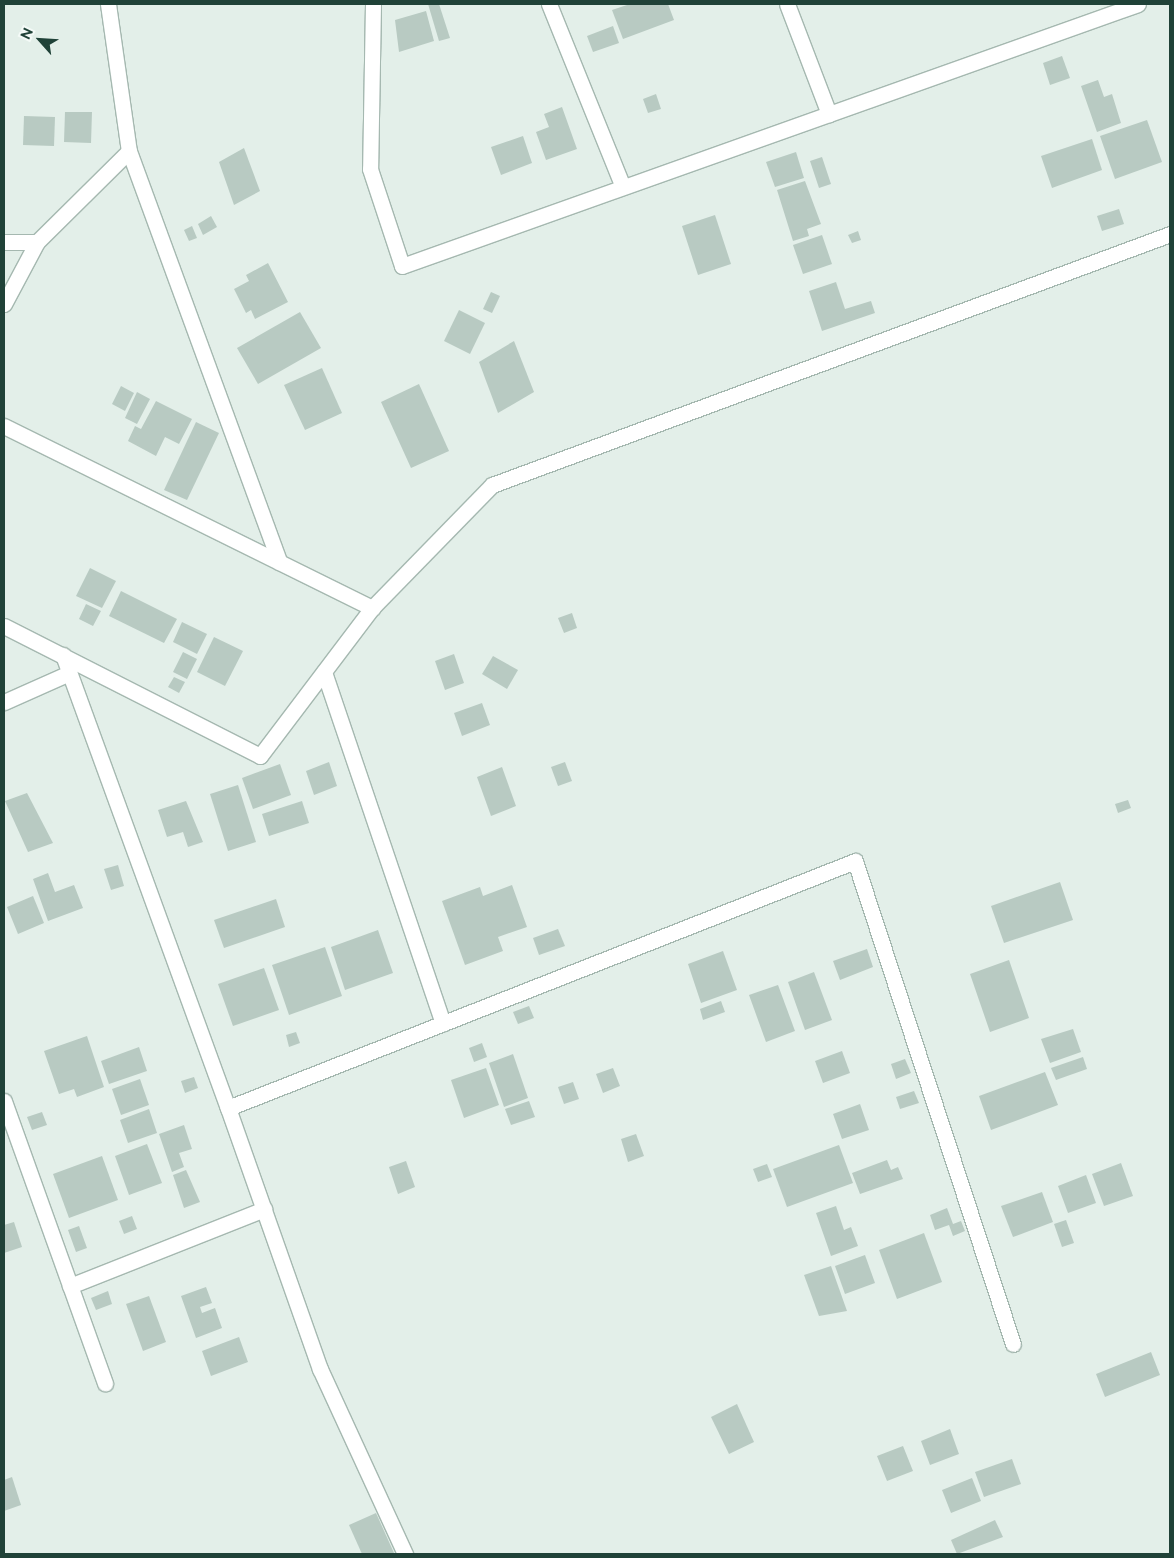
<!DOCTYPE html>
<html>
<head>
<meta charset="utf-8">
<style>
	body { margin:0 }
	#map { position:relative; width:1174px; height:1558px; overflow:hidden; background:#e3efe9; font-family:Raleway,sans-serif }
	div>[style] { position:absolute }
	.building>* { inset:0; background:#b8cac2 }
	.roads { filter:drop-shadow(1px 0 #a5b8b0) drop-shadow(-1px 0 #a5b8b0) drop-shadow(0 1px #a5b8b0) drop-shadow(0 -1px #a5b8b0) }
	.minor>* { height:15px; margin:-7.5px; padding:0 7.5px; transform-origin:7.5px; border-radius:7.5px; background:#fff }
	span { translate:-50% -50%; white-space:nowrap; text-align:center; line-height:1.15; -webkit-text-stroke:4px #f4faf7; paint-order:stroke }
	.frame { position:absolute; inset:0; border:5px solid #204238; pointer-events:none }
	.north { position:absolute; left:15px; top:15px; width:50px; height:50px; -webkit-text-stroke:4px #f4faf7; paint-order:stroke; rotate:296deg; font-size:14px; font-weight:700; line-height:20px; text-align:center; color:#204238 }
	.north::after { content:''; display:block; margin:auto; width:18px; height:22px; background:#204238; clip-path:polygon(50% 0,100% 100%,50% 72%,0 100%) }
</style>
</head>
<body>
<div id="map">
	<div class="building">
		<i style="clip-path:polygon(428px 4px,439px 4px,450px 38px,439px 41px)"></i>
		<i style="clip-path:polygon(630px 4px,668px 4px,674px 20px,623px 39px,612px 10px)"></i>
		<i style="clip-path:polygon(426px 11px,434px 41px,399px 52px,395px 20px)"></i>
		<i style="clip-path:polygon(613px 26px,619px 43px,593px 52px,587px 36px)"></i>
		<i style="clip-path:polygon(1062px 56px,1070px 78px,1050px 85px,1043px 63px)"></i>
		<i style="clip-path:polygon(1098px 80px,1104px 97px,1112px 94px,1121px 123px,1097px 132px,1081px 86px)"></i>
		<i style="clip-path:polygon(656px 94px,661px 109px,648px 113px,643px 99px)"></i>
		<i style="clip-path:polygon(562px 107px,577px 149px,546px 160px,536px 132px,549px 127px,544px 114px)"></i>
		<i style="clip-path:polygon(65px 112px,92px 112px,91px 143px,64px 142px)"></i>
		<i style="clip-path:polygon(24px 116px,55px 117px,54px 146px,23px 145px)"></i>
		<i style="clip-path:polygon(1147px 120px,1162px 162px,1115px 179px,1100px 136px)"></i>
		<i style="clip-path:polygon(523px 136px,532px 163px,501px 175px,491px 147px)"></i>
		<i style="clip-path:polygon(1092px 139px,1102px 170px,1052px 188px,1041px 156px)"></i>
		<i style="clip-path:polygon(244px 148px,260px 191px,234px 205px,219px 162px)"></i>
		<i style="clip-path:polygon(796px 152px,804px 178px,775px 187px,766px 162px)"></i>
		<i style="clip-path:polygon(822px 157px,831px 184px,819px 188px,810px 161px)"></i>
		<i style="clip-path:polygon(805px 181px,821px 224px,807px 229px,809px 236px,793px 241px,777px 190px)"></i>
		<i style="clip-path:polygon(1119px 209px,1124px 224px,1102px 231px,1097px 216px)"></i>
		<i style="clip-path:polygon(715px 215px,731px 264px,698px 275px,682px 226px)"></i>
		<i style="clip-path:polygon(211px 216px,217px 227px,203px 235px,198px 224px)"></i>
		<i style="clip-path:polygon(192px 226px,197px 238px,189px 241px,184px 230px)"></i>
		<i style="clip-path:polygon(858px 231px,861px 240px,852px 243px,848px 235px)"></i>
		<i style="clip-path:polygon(822px 235px,832px 264px,803px 274px,793px 245px)"></i>
		<i style="clip-path:polygon(268px 263px,288px 302px,255px 319px,251px 310px,246px 313px,234px 289px,249px 281px,246px 275px)"></i>
		<i style="clip-path:polygon(836px 282px,845px 309px,871px 301px,875px 313px,822px 331px,809px 291px)"></i>
		<i style="clip-path:polygon(491px 292px,500px 296px,492px 313px,483px 309px)"></i>
		<i style="clip-path:polygon(459px 310px,485px 323px,470px 354px,444px 341px)"></i>
		<i style="clip-path:polygon(300px 312px,321px 348px,258px 384px,237px 348px)"></i>
		<i style="clip-path:polygon(514px 341px,534px 392px,498px 413px,479px 362px)"></i>
		<i style="clip-path:polygon(322px 368px,342px 413px,305px 430px,284px 385px)"></i>
		<i style="clip-path:polygon(419px 384px,449px 451px,411px 468px,381px 402px)"></i>
		<i style="clip-path:polygon(121px 386px,134px 393px,125px 411px,112px 404px)"></i>
		<i style="clip-path:polygon(137px 392px,150px 399px,137px 424px,125px 418px)"></i>
		<i style="clip-path:polygon(156px 401px,192px 419px,179px 444px,165px 437px,156px 456px,128px 441px,135px 426px,141px 429px)"></i>
		<i style="clip-path:polygon(196px 422px,219px 433px,187px 500px,164px 490px)"></i>
		<i style="clip-path:polygon(90px 568px,116px 581px,102px 608px,76px 596px)"></i>
		<i style="clip-path:polygon(121px 591px,177px 619px,164px 643px,109px 616px)"></i>
		<i style="clip-path:polygon(86px 604px,101px 611px,93px 626px,79px 619px)"></i>
		<i style="clip-path:polygon(572px 613px,577px 628px,564px 633px,558px 618px)"></i>
		<i style="clip-path:polygon(182px 622px,207px 634px,197px 654px,173px 642px)"></i>
		<i style="clip-path:polygon(214px 637px,243px 651px,225px 686px,197px 672px)"></i>
		<i style="clip-path:polygon(183px 652px,197px 659px,187px 679px,173px 672px)"></i>
		<i style="clip-path:polygon(454px 654px,464px 683px,445px 690px,435px 661px)"></i>
		<i style="clip-path:polygon(493px 656px,518px 670px,507px 689px,482px 674px)"></i>
		<i style="clip-path:polygon(174px 677px,185px 682px,179px 693px,168px 687px)"></i>
		<i style="clip-path:polygon(482px 703px,490px 725px,462px 736px,454px 713px)"></i>
		<i style="clip-path:polygon(329px 762px,337px 786px,314px 795px,306px 771px)"></i>
		<i style="clip-path:polygon(565px 762px,572px 781px,558px 786px,551px 767px)"></i>
		<i style="clip-path:polygon(280px 764px,291px 795px,253px 809px,242px 778px)"></i>
		<i style="clip-path:polygon(502px 767px,516px 806px,491px 816px,477px 777px)"></i>
		<i style="clip-path:polygon(238px 785px,256px 842px,228px 851px,210px 794px)"></i>
		<i style="clip-path:polygon(27px 793px,53px 843px,28px 852px,5px 801px)"></i>
		<i style="clip-path:polygon(1128px 800px,1131px 808px,1118px 813px,1115px 804px)"></i>
		<i style="clip-path:polygon(186px 801px,203px 842px,188px 847px,183px 832px,167px 837px,158px 810px)"></i>
		<i style="clip-path:polygon(302px 801px,309px 823px,269px 836px,262px 814px)"></i>
		<i style="clip-path:polygon(118px 865px,124px 886px,111px 890px,104px 869px)"></i>
		<i style="clip-path:polygon(48px 873px,55px 892px,74px 885px,83px 908px,48px 921px,33px 879px)"></i>
		<i style="clip-path:polygon(1060px 882px,1073px 920px,1004px 943px,991px 906px)"></i>
		<i style="clip-path:polygon(512px 885px,527px 927px,498px 937px,503px 951px,465px 965px,442px 901px,480px 887px,483px 896px)"></i>
		<i style="clip-path:polygon(33px 896px,44px 923px,18px 934px,7px 907px)"></i>
		<i style="clip-path:polygon(276px 899px,285px 927px,224px 948px,214px 920px)"></i>
		<i style="clip-path:polygon(558px 929px,565px 946px,539px 955px,533px 938px)"></i>
		<i style="clip-path:polygon(378px 930px,393px 973px,345px 990px,331px 947px)"></i>
		<i style="clip-path:polygon(325px 947px,342px 996px,289px 1015px,272px 965px)"></i>
		<i style="clip-path:polygon(867px 949px,873px 967px,840px 980px,833px 961px)"></i>
		<i style="clip-path:polygon(723px 951px,737px 990px,701px 1003px,688px 964px)"></i>
		<i style="clip-path:polygon(1009px 960px,1029px 1018px,990px 1032px,970px 974px)"></i>
		<i style="clip-path:polygon(264px 968px,279px 1010px,233px 1026px,218px 984px)"></i>
		<i style="clip-path:polygon(814px 972px,832px 1020px,805px 1030px,788px 982px)"></i>
		<i style="clip-path:polygon(778px 985px,795px 1031px,766px 1042px,749px 995px)"></i>
		<i style="clip-path:polygon(721px 1001px,725px 1012px,703px 1020px,700px 1009px)"></i>
		<i style="clip-path:polygon(529px 1006px,534px 1018px,518px 1024px,513px 1012px)"></i>
		<i style="clip-path:polygon(1073px 1029px,1081px 1052px,1050px 1063px,1041px 1039px)"></i>
		<i style="clip-path:polygon(296px 1032px,300px 1043px,289px 1047px,286px 1035px)"></i>
		<i style="clip-path:polygon(87px 1036px,104px 1087px,77px 1097px,74px 1089px,59px 1094px,44px 1051px)"></i>
		<i style="clip-path:polygon(482px 1043px,487px 1057px,474px 1062px,469px 1048px)"></i>
		<i style="clip-path:polygon(139px 1047px,147px 1071px,109px 1084px,101px 1061px)"></i>
		<i style="clip-path:polygon(842px 1051px,850px 1073px,823px 1083px,815px 1061px)"></i>
		<i style="clip-path:polygon(513px 1054px,528px 1098px,504px 1107px,489px 1063px)"></i>
		<i style="clip-path:polygon(1083px 1057px,1087px 1069px,1056px 1080px,1051px 1068px)"></i>
		<i style="clip-path:polygon(905px 1059px,911px 1073px,896px 1079px,891px 1064px)"></i>
		<i style="clip-path:polygon(486px 1068px,499px 1105px,464px 1118px,451px 1080px)"></i>
		<i style="clip-path:polygon(613px 1068px,620px 1086px,603px 1093px,596px 1074px)"></i>
		<i style="clip-path:polygon(1045px 1072px,1058px 1105px,991px 1130px,979px 1096px)"></i>
		<i style="clip-path:polygon(194px 1077px,198px 1088px,185px 1093px,181px 1081px)"></i>
		<i style="clip-path:polygon(140px 1079px,149px 1105px,121px 1115px,112px 1089px)"></i>
		<i style="clip-path:polygon(573px 1082px,579px 1099px,564px 1104px,558px 1087px)"></i>
		<i style="clip-path:polygon(914px 1091px,919px 1103px,900px 1109px,896px 1097px)"></i>
		<i style="clip-path:polygon(529px 1101px,535px 1117px,511px 1125px,505px 1109px)"></i>
		<i style="clip-path:polygon(860px 1104px,869px 1130px,842px 1139px,833px 1114px)"></i>
		<i style="clip-path:polygon(149px 1109px,157px 1133px,128px 1143px,120px 1120px)"></i>
		<i style="clip-path:polygon(42px 1112px,47px 1125px,32px 1130px,27px 1117px)"></i>
		<i style="clip-path:polygon(184px 1125px,192px 1149px,179px 1153px,184px 1167px,172px 1172px,159px 1134px)"></i>
		<i style="clip-path:polygon(636px 1134px,644px 1156px,628px 1162px,621px 1139px)"></i>
		<i style="clip-path:polygon(147px 1144px,162px 1183px,129px 1195px,115px 1156px)"></i>
		<i style="clip-path:polygon(839px 1145px,853px 1183px,787px 1207px,773px 1169px)"></i>
		<i style="clip-path:polygon(102px 1156px,118px 1200px,69px 1218px,53px 1174px)"></i>
		<i style="clip-path:polygon(887px 1160px,891px 1170px,898px 1167px,903px 1179px,860px 1194px,852px 1173px)"></i>
		<i style="clip-path:polygon(406px 1161px,415px 1187px,398px 1194px,389px 1167px)"></i>
		<i style="clip-path:polygon(1121px 1163px,1133px 1196px,1104px 1206px,1092px 1174px)"></i>
		<i style="clip-path:polygon(767px 1164px,772px 1177px,758px 1182px,753px 1169px)"></i>
		<i style="clip-path:polygon(186px 1170px,200px 1202px,184px 1208px,173px 1175px)"></i>
		<i style="clip-path:polygon(1086px 1175px,1096px 1203px,1068px 1213px,1058px 1186px)"></i>
		<i style="clip-path:polygon(1042px 1192px,1053px 1222px,1013px 1237px,1001px 1206px)"></i>
		<i style="clip-path:polygon(836px 1206px,844px 1230px,851px 1227px,858px 1246px,831px 1256px,816px 1213px)"></i>
		<i style="clip-path:polygon(947px 1208px,953px 1224px,961px 1221px,965px 1231px,953px 1236px,949px 1225px,935px 1230px,930px 1215px)"></i>
		<i style="clip-path:polygon(132px 1216px,137px 1229px,124px 1234px,119px 1221px)"></i>
		<i style="clip-path:polygon(1066px 1220px,1074px 1243px,1062px 1247px,1054px 1224px)"></i>
		<i style="clip-path:polygon(14px 1222px,22px 1247px,4px 1253px,4px 1225px)"></i>
		<i style="clip-path:polygon(79px 1226px,87px 1248px,76px 1252px,68px 1230px)"></i>
		<i style="clip-path:polygon(924px 1233px,942px 1282px,897px 1299px,879px 1250px)"></i>
		<i style="clip-path:polygon(865px 1255px,875px 1283px,845px 1294px,835px 1266px)"></i>
		<i style="clip-path:polygon(831px 1266px,847px 1311px,819px 1316px,804px 1275px)"></i>
		<i style="clip-path:polygon(206px 1287px,212px 1303px,200px 1307px,202px 1313px,215px 1308px,222px 1328px,196px 1338px,181px 1296px)"></i>
		<i style="clip-path:polygon(108px 1291px,112px 1304px,96px 1310px,91px 1298px)"></i>
		<i style="clip-path:polygon(149px 1296px,166px 1342px,143px 1351px,126px 1304px)"></i>
		<i style="clip-path:polygon(239px 1337px,248px 1362px,211px 1376px,202px 1351px)"></i>
		<i style="clip-path:polygon(1151px 1352px,1160px 1375px,1105px 1397px,1096px 1374px)"></i>
		<i style="clip-path:polygon(737px 1404px,754px 1442px,729px 1454px,711px 1417px)"></i>
		<i style="clip-path:polygon(950px 1429px,959px 1454px,930px 1465px,921px 1441px)"></i>
		<i style="clip-path:polygon(903px 1446px,913px 1471px,887px 1481px,877px 1456px)"></i>
		<i style="clip-path:polygon(1012px 1459px,1021px 1484px,984px 1497px,975px 1472px)"></i>
		<i style="clip-path:polygon(12px 1477px,21px 1505px,4px 1511px,4px 1480px)"></i>
		<i style="clip-path:polygon(972px 1478px,981px 1501px,951px 1513px,942px 1490px)"></i>
		<i style="clip-path:polygon(376px 1513px,394px 1553px,392px 1554px,362px 1554px,349px 1525px)"></i>
		<i style="clip-path:polygon(995px 1520px,1003px 1537px,957px 1554px,951px 1540px)"></i>
	</div>
	<div class="roads">
		<div class="minor">
			<i style="left:108px;top:4px;width:148px;rotate:81.9deg"></i>
			<i style="left:129px;top:151px;width:438px;rotate:69.9deg"></i>
			<i style="left:373px;top:4px;width:165px;rotate:91deg"></i>
			<i style="left:370px;top:169px;width:102px;rotate:71.7deg"></i>
			<i style="left:402px;top:266px;width:781px;rotate:-19.59deg"></i>
			<i style="left:549px;top:4px;width:197px;rotate:68deg"></i>
			<i style="left:787px;top:4px;width:118px;rotate:69.1deg"></i>
			<i style="left:4px;top:242px;width:33px"></i>
			<i style="left:4px;top:304px;width:70px;rotate:-62deg"></i>
			<i style="left:37px;top:242px;width:129px;rotate:-44.7deg"></i>
			<i style="left:4px;top:426px;width:411px;rotate:26.3deg"></i>
			<i style="left:4px;top:626px;width:287px;rotate:26.9deg"></i>
			<i style="left:260px;top:756px;width:186px;rotate:-52.9deg"></i>
			<i style="left:372px;top:608px;width:172px;rotate:-45.7deg"></i>
			<i style="left:492px;top:485px;width:723px;rotate:-20.31deg"></i>
			<i style="left:63px;top:655px;width:482px;rotate:70deg"></i>
			<i style="left:228px;top:1108px;width:674px;rotate:-21.5deg"></i>
			<i style="left:855px;top:861px;width:508px;rotate:71.89deg"></i>
			<i style="left:324px;top:672px;width:371px;rotate:71.3deg"></i>
			<i style="left:4px;top:702px;width:71px;rotate:-24deg"></i>
			<i style="left:4px;top:1101px;width:300px;rotate:70.3deg"></i>
			<i style="left:228px;top:1108px;width:277px;rotate:70.6deg"></i>
			<i style="left:320px;top:1369px;width:204px;rotate:65.3deg"></i>
			<i style="left:70px;top:1286px;width:209px;rotate:-21.6deg"></i>
		</div>
	</div>
	<div class="frame"></div>
	<div class="north">N</div>
</div>
</body>
</html>
